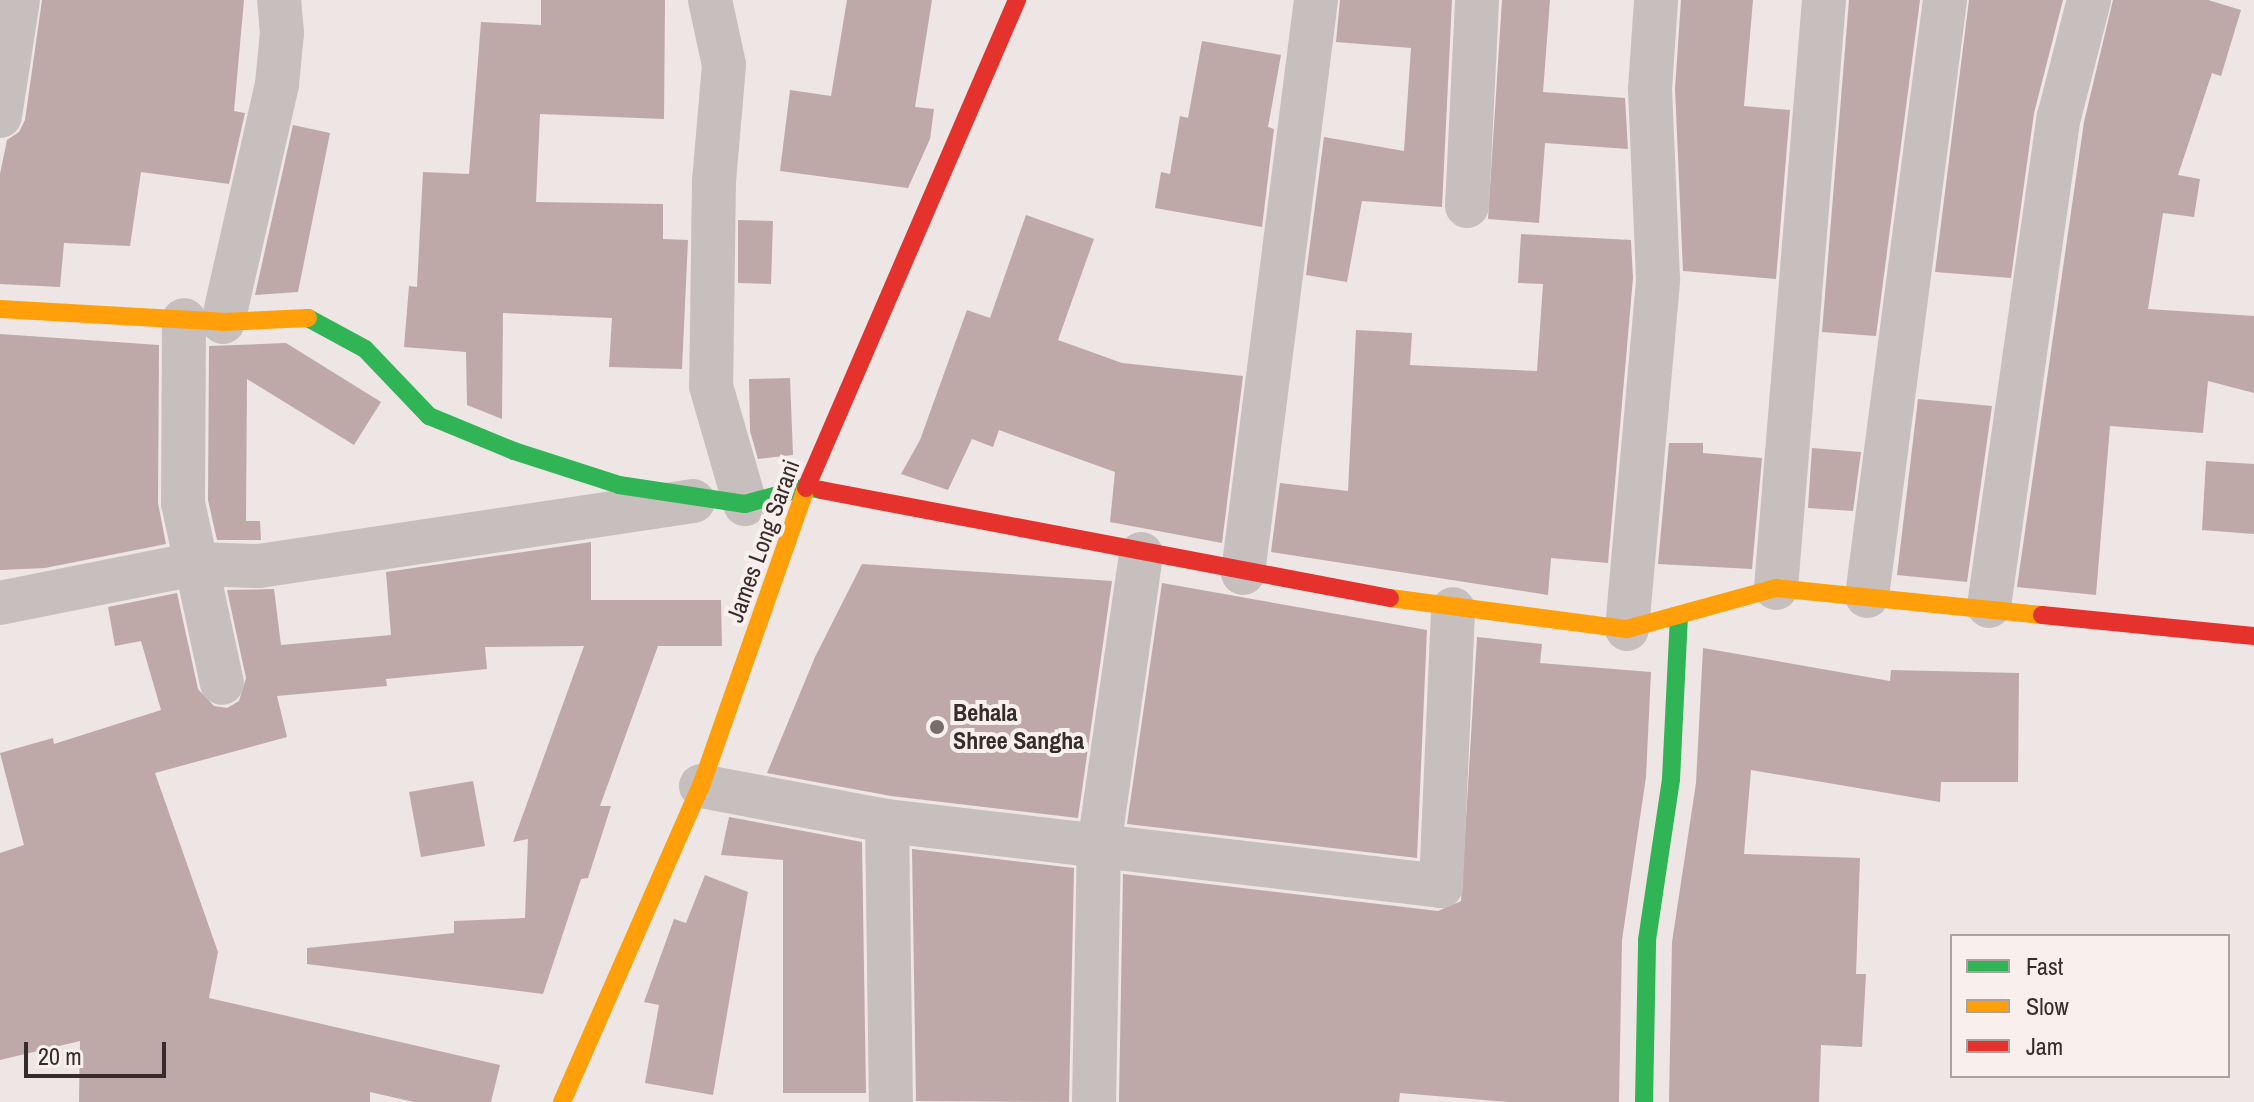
<!DOCTYPE html>
<html>
<head>
<meta charset="utf-8">
<style>
	body { margin:0 }
	#map { position:relative; width:2254px; height:1102px; overflow:hidden; background:#ede6e4; font-family:"Archivo Narrow",sans-serif }
	div>[style] { position:absolute }
	.building>* { inset:0; background:#bfa8a8 }
	.street>* { height:44px; margin:-22px; padding:0 22px; transform-origin:22px; border-radius:22px; background:#c6bfbd }
	.fast>* { height:18px; margin:-9px; padding:0 9px; transform-origin:9px; border-radius:9px; background:#30b455 }
	.slow>* { height:18px; margin:-9px; padding:0 9px; transform-origin:9px; border-radius:9px; background:#ff9f0a }
	.jam>* { height:18px; margin:-9px; padding:0 9px; transform-origin:9px; border-radius:9px; background:#e5322d }
	.dots>* { width:22px; height:22px; translate:-50% -50%; box-sizing:border-box; border:4px solid #f9f0ed; border-radius:50% }
	span { translate:-50% -50%; white-space:nowrap; text-align:center; line-height:1.15; -webkit-text-stroke:8px #f9f0ed; paint-order:stroke }
	.street-label { font-size:24px; color:#372c2b }
	.poi-label { font-size:24px; color:#372c2b; font-weight:700 }
	.left { translate:0 -50%; text-align:left }
	.legend { position:absolute; left:1950px; top:934px; width:280px; height:144px; box-sizing:border-box; background:#f9f0ed; border:2px solid #aba29f; margin:0; padding:10px 14px; list-style:none; font-size:24px; color:#372c2b }
	.legend li { display:flex; align-items:center; gap:16px; height:40px }
	.legend b { width:40px; border:2px solid #aba29f }
	.scale { position:absolute; left:24px; top:1042px; width:142px; height:36px; box-sizing:border-box; border:4px solid #372c2b; border-top:0; padding-left:10px; font-size:24px; line-height:28px; white-space:nowrap; color:#372c2b; -webkit-text-stroke:6px #f9f0ed; paint-order:stroke }
</style>
</head>
<body>
<div id="map">
	<div class="building">
		<i style="clip-path:polygon(42px 0,244px 0,234px 111px,245px 113px,229px 184px,141px 172px,130px 246px,64px 243px,60px 287px,0 284px,0 174px,7px 140px,19px 132px,25px 120px)"></i>
		<i style="clip-path:polygon(541px 0,665px 0,664px 119px,540px 114px,536px 202px,663px 204px,663px 239px,688px 240px,682px 369px,609px 367px,612px 318px,503px 313px,502px 419px,467px 405px,466px 352px,404px 347px,409px 286px,417px 287px,423px 172px,469px 174px,481px 22px,541px 25px)"></i>
		<i style="clip-path:polygon(847px 0,932px 0,915px 107px,934px 109px,930px 139px,908px 188px,780px 171px,790px 90px,831px 96px)"></i>
		<i style="clip-path:polygon(1340px 0,1452px 0,1442px 207px,1362px 201px,1347px 282px,1306px 275px,1324px 137px,1404px 151px,1411px 48px,1336px 42px)"></i>
		<i style="clip-path:polygon(1502px 0,1550px 0,1543px 92px,1625px 98px,1628px 149px,1545px 143px,1539px 223px,1488px 219px)"></i>
		<i style="clip-path:polygon(1681px 0,1753px 0,1744px 106px,1790px 110px,1776px 279px,1683px 271px,1675px 89px)"></i>
		<i style="clip-path:polygon(1849px 0,1920px 0,1876px 336px,1822px 332px)"></i>
		<i style="clip-path:polygon(1969px 0,2063px 0,2034px 113px,2011px 278px,1935px 272px)"></i>
		<i style="clip-path:polygon(2113px 0,2208px 0,2241px 10px,2221px 76px,2212px 73px,2178px 175px,2200px 179px,2194px 217px,2163px 213px,2148px 309px,2254px 316px,2254px 393px,2208px 381px,2203px 433px,2110px 426px,2096px 595px,2017px 587px,2084px 122px)"></i>
		<i style="clip-path:polygon(1202px 41px,1281px 55px,1268px 127px,1274px 129px,1262px 227px,1155px 208px,1161px 172px,1170px 174px,1180px 116px,1188px 118px)"></i>
		<i style="clip-path:polygon(293px 125px,330px 133px,298px 292px,255px 295px)"></i>
		<i style="clip-path:polygon(1026px 215px,1094px 239px,1058px 340px,1122px 363px,1243px 376px,1222px 543px,1110px 522px,1115px 472px,999px 430px,993px 447px,972px 439px,948px 490px,901px 474px,920px 440px,967px 310px,990px 318px)"></i>
		<i style="clip-path:polygon(738px 220px,773px 221px,771px 284px,738px 283px)"></i>
		<i style="clip-path:polygon(1521px 234px,1631px 240px,1633px 278px,1608px 563px,1551px 558px,1548px 595px,1271px 552px,1280px 483px,1348px 491px,1356px 330px,1412px 333px,1410px 365px,1537px 371px,1543px 284px,1518px 283px)"></i>
		<i style="clip-path:polygon(0 334px,159px 345px,158px 503px,166px 544px,45px 568px,0 570px)"></i>
		<i style="clip-path:polygon(286px 343px,381px 402px,354px 445px,247px 379px,246px 521px,260px 521px,261px 540px,217px 540px,208px 500px,209px 346px)"></i>
		<i style="clip-path:polygon(790px 378px,793px 455px,758px 459px,750px 431px,749px 379px)"></i>
		<i style="clip-path:polygon(1918px 399px,1992px 406px,1967px 582px,1897px 575px)"></i>
		<i style="clip-path:polygon(1669px 443px,1703px 443px,1703px 453px,1762px 458px,1752px 569px,1658px 564px)"></i>
		<i style="clip-path:polygon(1812px 448px,1861px 452px,1853px 511px,1808px 508px)"></i>
		<i style="clip-path:polygon(2206px 461px,2254px 464px,2254px 534px,2202px 530px)"></i>
		<i style="clip-path:polygon(591px 542px,591px 600px,721px 600px,722px 646px,658px 646px,600px 806px,611px 806px,588px 878px,581px 879px,543px 994px,307px 964px,307px 948px,454px 933px,454px 921px,525px 918px,528px 839px,513px 842px,584px 646px,485px 647px,487px 669px,386px 679px,387px 686px,277px 696px,287px 737px,155px 773px,218px 952px,209px 998px,500px 1065px,491px 1102px,414px 1102px,370px 1092px,370px 1102px,79px 1102px,80px 1041px,0 1060px,0 853px,24px 845px,0 753px,53px 738px,54px 744px,161px 710px,141px 641px,115px 646px,108px 607px,177px 593px,198px 689px,214px 706px,227px 708px,239px 701px,246px 678px,227px 590px,274px 589px,281px 645px,391px 635px,386px 572px)"></i>
		<i style="clip-path:polygon(862px 564px,1112px 581px,1078px 818px,891px 796px,767px 773px,815px 657px)"></i>
		<i style="clip-path:polygon(1162px 583px,1427px 630px,1417px 858px,1127px 824px)"></i>
		<i style="clip-path:polygon(1477px 637px,1542px 644px,1540px 663px,1651px 672px,1646px 777px,1622px 940px,1619px 1102px,1508px 1102px,1400px 1093px,1399px 1102px,1119px 1102px,1123px 874px,1438px 911px,1461px 901px)"></i>
		<i style="clip-path:polygon(1703px 648px,1890px 681px,1891px 670px,2019px 673px,2018px 782px,1941px 782px,1940px 802px,1751px 770px,1744px 854px,1860px 858px,1856px 974px,1866px 974px,1862px 1047px,1821px 1045px,1819px 1102px,1669px 1102px,1672px 942px,1696px 783px)"></i>
		<i style="clip-path:polygon(473px 781px,485px 846px,421px 857px,409px 792px)"></i>
		<i style="clip-path:polygon(729px 817px,862px 842px,866px 1093px,783px 1093px,783px 860px,721px 855px)"></i>
		<i style="clip-path:polygon(912px 849px,1074px 868px,1069px 1102px,916px 1101px)"></i>
		<i style="clip-path:polygon(705px 875px,748px 892px,713px 1095px,645px 1083px,659px 1005px,644px 1002px,674px 919px,686px 923px)"></i>
	</div>
	<div class="street">
		<i style="left:710px;top:0;width:66px;rotate:77.8deg"></i>
		<i style="left:724px;top:65px;width:116px;rotate:94.9deg"></i>
		<i style="left:714px;top:181px;width:205px;rotate:90.8deg"></i>
		<i style="left:711px;top:386px;width:123px;rotate:73.9deg"></i>
		<i style="left:0;top:116px;width:117px;rotate:-81.2deg"></i>
		<i style="left:1467px;top:206px;width:206px;rotate:-87.2deg"></i>
		<i style="left:184px;top:320px;width:183px;rotate:90.3deg"></i>
		<i style="left:183px;top:503px;width:184px;rotate:77.8deg"></i>
		<i style="left:223px;top:322px;width:244px;rotate:-77.2deg"></i>
		<i style="left:277px;top:84px;width:51px;rotate:-84.4deg"></i>
		<i style="left:282px;top:33px;width:33px;rotate:-95deg"></i>
		<i style="left:1243px;top:573px;width:578px;rotate:-82.74deg"></i>
		<i style="left:1776px;top:588px;width:590px;rotate:-85.33deg"></i>
		<i style="left:1867px;top:596px;width:601px;rotate:-82.54deg"></i>
		<i style="left:0;top:603px;width:199px;rotate:-11.3deg"></i>
		<i style="left:195px;top:564px;width:64px;rotate:1.8deg"></i>
		<i style="left:259px;top:566px;width:439px;rotate:-8.5deg"></i>
		<i style="left:1989px;top:606px;width:494px;rotate:-81.9deg"></i>
		<i style="left:2059px;top:117px;width:121px;rotate:-75.6deg"></i>
		<i style="left:1627px;top:629px;width:351px;rotate:-84.9deg"></i>
		<i style="left:1658px;top:279px;width:190px;rotate:-92.4deg"></i>
		<i style="left:1650px;top:89px;width:89px;rotate:-86.1deg"></i>
		<i style="left:701px;top:786px;width:189px;rotate:10.7deg"></i>
		<i style="left:887px;top:821px;width:558px;rotate:6.69deg"></i>
		<i style="left:1441px;top:886px;width:277px;rotate:-87.5deg"></i>
		<i style="left:887px;top:821px;width:281px;rotate:89.2deg"></i>
		<i style="left:1094px;top:1102px;width:256px;rotate:-88.9deg"></i>
		<i style="left:1099px;top:846px;width:295px;rotate:-81.8deg"></i>
	</div>
	<div class="fast">
		<i style="left:308px;top:318px;width:65px;rotate:28.5deg"></i>
		<i style="left:365px;top:349px;width:93px;rotate:46.3deg"></i>
		<i style="left:429px;top:416px;width:92px;rotate:22.4deg"></i>
		<i style="left:514px;top:451px;width:110px;rotate:17.9deg"></i>
		<i style="left:619px;top:485px;width:127px;rotate:8.6deg"></i>
		<i style="left:745px;top:504px;width:63px;rotate:-15.6deg"></i>
		<i style="left:806px;top:487px;width:15px;rotate:11deg"></i>
		<i style="left:1644px;top:1102px;width:162px;rotate:-88.9deg"></i>
		<i style="left:1647px;top:940px;width:163px;rotate:-81.5deg"></i>
		<i style="left:1671px;top:779px;width:161px;rotate:-87.2deg"></i>
	</div>
	<div class="slow">
		<i style="left:0;top:309px;width:223px;rotate:3.3deg"></i>
		<i style="left:223px;top:322px;width:85px;rotate:-2.7deg"></i>
		<i style="left:1390px;top:598px;width:239px;rotate:7.5deg"></i>
		<i style="left:1627px;top:629px;width:155px;rotate:-15.4deg"></i>
		<i style="left:1776px;top:588px;width:267px;rotate:5.8deg"></i>
		<i style="left:562px;top:1102px;width:345px;rotate:-66.3deg"></i>
		<i style="left:701px;top:786px;width:316px;rotate:-70.6deg"></i>
	</div>
	<div class="jam">
		<i style="left:806px;top:488px;width:532px;rotate:-66.62deg"></i>
		<i style="left:821px;top:490px;width:579px;rotate:10.75deg"></i>
		<i style="left:2042px;top:615px;width:213px;rotate:5.7deg"></i>
	</div>
	<div class="dots">
		<i style="left:937px;top:727px;background:#776d6c"></i>
	</div>
	<div class="street-label">
		<span style="left:763px;top:541px;rotate:-70deg">James Long Sarani</span>
	</div>
	<div class="poi-label">
		<span class="left" style="left:953px;top:727px">Behala<br>Shree Sangha</span>
	</div>
	<ul class="legend">
	<li><b style="height:10px;background:#30b455"></b>Fast</li>
	<li><b style="height:10px;background:#ff9f0a"></b>Slow</li>
	<li><b style="height:10px;background:#e5322d"></b>Jam</li>
	</ul>
	<div class="scale">20 m</div>
</div>
</body>
</html>
